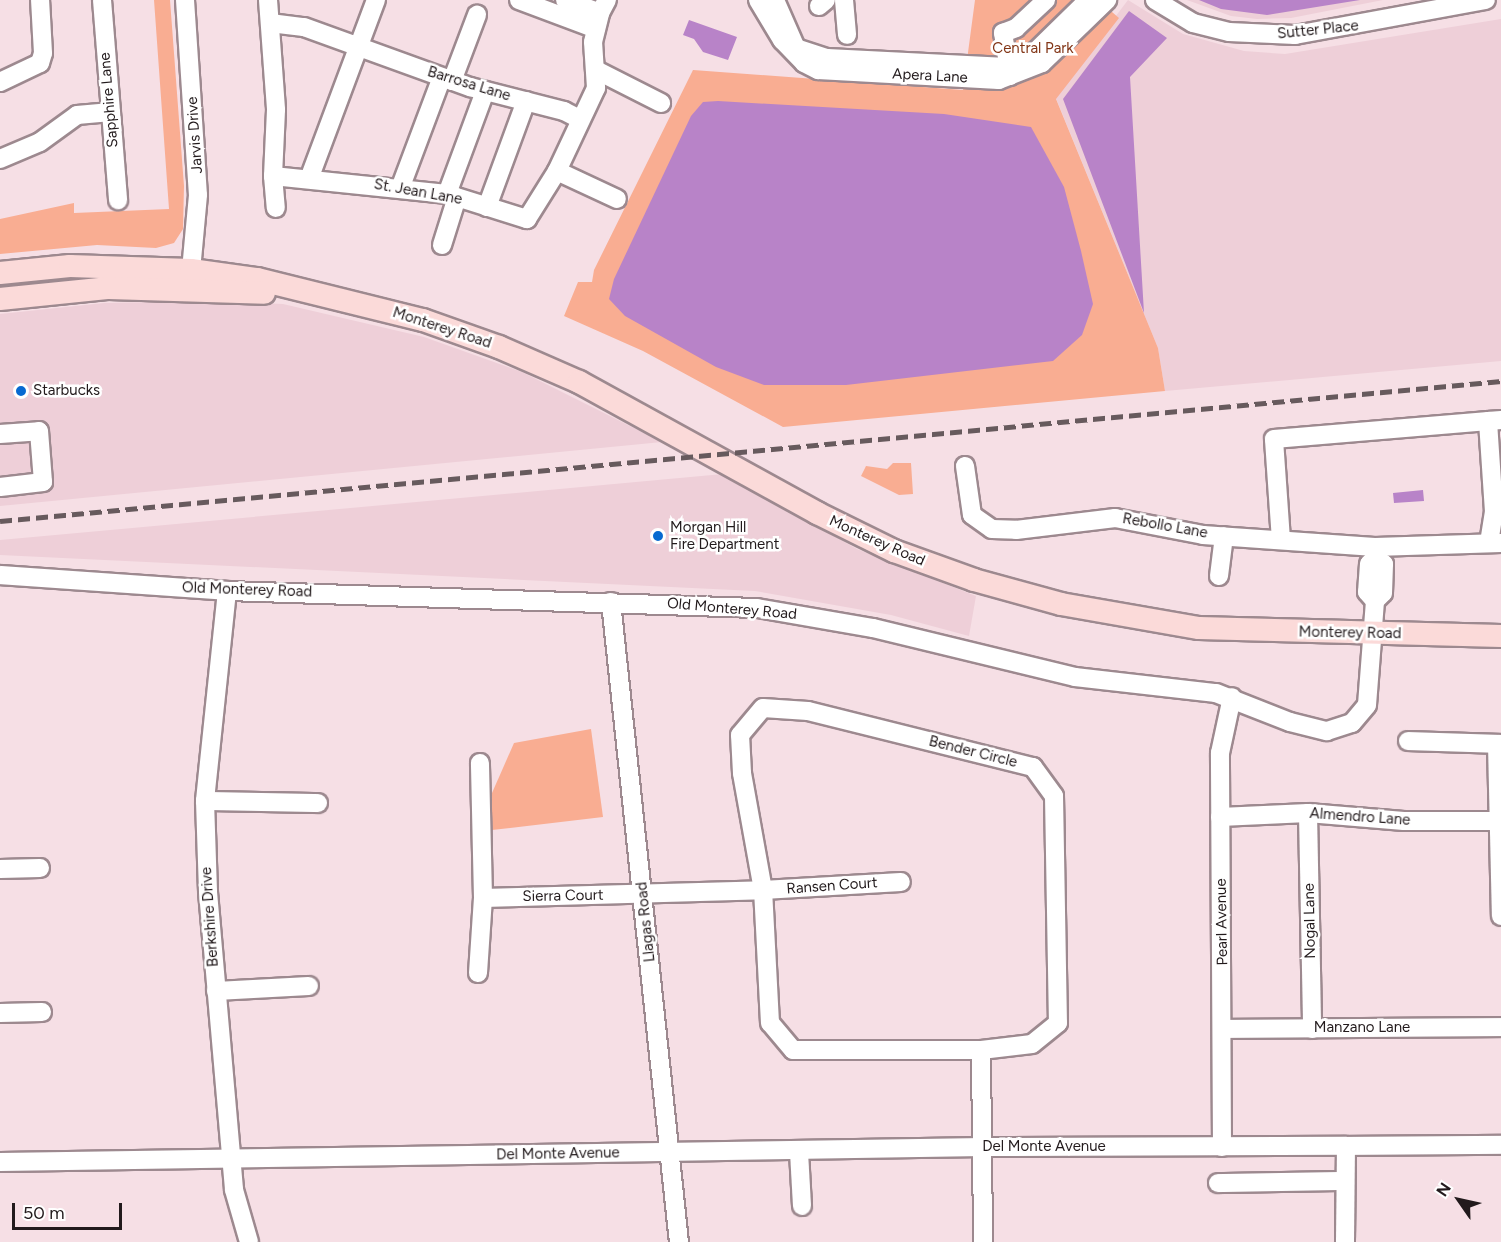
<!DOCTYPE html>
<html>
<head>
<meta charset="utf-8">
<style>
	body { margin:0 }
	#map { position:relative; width:1501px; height:1242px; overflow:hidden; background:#f6dfe5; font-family:Figtree,sans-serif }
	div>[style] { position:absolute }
	.built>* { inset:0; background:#eecfd8 }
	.green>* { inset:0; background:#f9ad92 }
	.water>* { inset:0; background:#b883c8 }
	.roads { filter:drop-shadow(2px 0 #9d898f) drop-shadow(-2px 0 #9d898f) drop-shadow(0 2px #9d898f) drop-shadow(0 -2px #9d898f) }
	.minor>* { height:18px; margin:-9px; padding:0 9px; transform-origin:9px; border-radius:9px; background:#fff }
	.major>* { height:22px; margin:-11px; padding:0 11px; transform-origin:11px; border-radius:11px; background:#fbdad9 }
	.rail>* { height:4.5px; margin-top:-2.25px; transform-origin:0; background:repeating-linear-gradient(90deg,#675a5d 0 12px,transparent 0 18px) }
	.dots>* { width:16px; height:16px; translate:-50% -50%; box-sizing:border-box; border:3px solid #fff; border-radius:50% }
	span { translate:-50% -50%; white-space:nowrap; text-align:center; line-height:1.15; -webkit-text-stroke:5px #fff; paint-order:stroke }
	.street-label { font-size:15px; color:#221a1c }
	.park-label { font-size:15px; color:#823516 }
	.poi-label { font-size:15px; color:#221a1c }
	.left { translate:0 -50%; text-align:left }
	.north { position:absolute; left:1429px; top:1170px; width:60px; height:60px; -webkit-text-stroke:4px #fff; paint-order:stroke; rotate:304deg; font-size:16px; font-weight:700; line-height:24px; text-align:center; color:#221a1c }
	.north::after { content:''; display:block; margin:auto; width:21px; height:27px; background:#221a1c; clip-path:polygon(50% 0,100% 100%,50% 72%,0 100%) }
	.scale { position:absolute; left:12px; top:1203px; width:110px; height:27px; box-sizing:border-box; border:3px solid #221a1c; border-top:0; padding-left:8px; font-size:18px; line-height:21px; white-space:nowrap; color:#221a1c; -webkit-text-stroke:4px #fff; paint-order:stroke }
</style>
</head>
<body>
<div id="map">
	<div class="built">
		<i style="clip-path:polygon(1128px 0,1183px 34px,1244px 51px,1285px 54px,1501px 19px,1501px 361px,1165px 391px,1158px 348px,1055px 96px)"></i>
		<i style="clip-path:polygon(1187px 0,1383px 0,1291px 18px,1257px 19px,1231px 16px)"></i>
		<i style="clip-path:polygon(216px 301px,283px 304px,424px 337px,522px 372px,662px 442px,0 506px,0 314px,104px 303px)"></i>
		<i style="clip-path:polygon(723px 474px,857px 549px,976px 596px,969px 636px,891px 615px,755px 591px,0 555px,0 540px)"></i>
	</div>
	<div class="green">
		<i style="clip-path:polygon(154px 0,170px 0,184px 186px,183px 229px,174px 243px,156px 248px,97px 245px,0 254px,0 219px,74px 203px,74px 213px,169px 209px)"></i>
		<i style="clip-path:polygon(975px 0,1098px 0,1119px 18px,1056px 99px,1158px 348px,1165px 391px,783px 427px,643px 351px,564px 316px,578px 282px,592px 282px,594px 270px,693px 70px,963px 90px)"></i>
		<i style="clip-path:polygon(893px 463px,911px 463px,913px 494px,899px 495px,861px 476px,866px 466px,887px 469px)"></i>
		<i style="clip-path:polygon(591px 729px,603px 817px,492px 830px,492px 793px,514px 743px)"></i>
	</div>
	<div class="water">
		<i style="clip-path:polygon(1199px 0,1360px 0,1267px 15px,1221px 9px)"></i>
		<i style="clip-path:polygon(1129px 11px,1167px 38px,1130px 77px,1144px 313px,1063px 99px)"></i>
		<i style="clip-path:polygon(689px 20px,737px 37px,728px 60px,703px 52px,694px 39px,683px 35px)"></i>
		<i style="clip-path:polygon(718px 101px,944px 114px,1031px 127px,1064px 187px,1081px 251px,1093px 304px,1082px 335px,1053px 361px,846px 385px,764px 385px,716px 367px,625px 316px,609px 299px,614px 279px,691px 116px,703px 102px)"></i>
		<i style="clip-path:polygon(1423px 490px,1424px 501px,1394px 503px,1393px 493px)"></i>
	</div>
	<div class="roads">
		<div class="minor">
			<i style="left:102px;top:0;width:201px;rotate:85.4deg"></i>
			<i style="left:185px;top:0;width:195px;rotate:86.2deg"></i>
			<i style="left:198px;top:195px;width:75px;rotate:95.3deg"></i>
			<i style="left:268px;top:0;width:110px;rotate:85.8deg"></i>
			<i style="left:276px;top:110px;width:66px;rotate:92.6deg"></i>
			<i style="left:273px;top:176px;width:32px;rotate:85deg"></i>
			<i style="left:519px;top:0;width:82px;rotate:20.6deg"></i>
			<i style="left:565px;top:0;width:37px;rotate:20deg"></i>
			<i style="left:600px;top:13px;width:15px;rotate:-62deg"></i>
			<i style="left:758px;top:0;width:47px;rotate:59deg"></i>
			<i style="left:782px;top:40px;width:32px;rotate:46deg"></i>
			<i style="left:804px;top:63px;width:16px;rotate:27deg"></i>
			<i style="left:818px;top:70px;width:181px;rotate:3.2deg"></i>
			<i style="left:999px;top:80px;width:46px;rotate:-21.6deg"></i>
			<i style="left:1042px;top:63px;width:91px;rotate:-44.1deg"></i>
			<i style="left:775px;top:0;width:52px;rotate:66.4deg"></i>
			<i style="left:796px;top:48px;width:33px;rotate:18deg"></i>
			<i style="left:827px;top:58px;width:180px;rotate:2.9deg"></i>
			<i style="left:1007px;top:67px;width:33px;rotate:-29deg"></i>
			<i style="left:1036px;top:51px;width:73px;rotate:-44.4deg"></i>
			<i style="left:844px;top:0;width:35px;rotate:85deg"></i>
			<i style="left:1155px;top:0;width:44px;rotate:31.2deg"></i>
			<i style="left:1193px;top:23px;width:37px;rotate:14deg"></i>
			<i style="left:1229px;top:32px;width:66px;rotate:2.6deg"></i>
			<i style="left:1295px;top:35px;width:194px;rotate:-10.4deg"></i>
			<i style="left:819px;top:6px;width:9px;rotate:-41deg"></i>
			<i style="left:270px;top:23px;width:34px;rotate:7deg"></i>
			<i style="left:304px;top:27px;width:177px;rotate:19.9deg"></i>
			<i style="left:470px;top:87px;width:97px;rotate:14.3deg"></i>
			<i style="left:564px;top:111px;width:18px;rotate:27deg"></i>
			<i style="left:596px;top:70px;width:73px;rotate:26.9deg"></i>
			<i style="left:1010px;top:76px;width:44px;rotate:-99.2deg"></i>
			<i style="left:1003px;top:33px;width:14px;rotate:-21deg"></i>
			<i style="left:1016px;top:28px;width:41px;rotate:-43deg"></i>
			<i style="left:452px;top:81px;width:71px;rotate:-69.3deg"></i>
			<i style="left:0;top:82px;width:44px;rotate:-25.4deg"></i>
			<i style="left:40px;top:63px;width:10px;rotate:-73deg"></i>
			<i style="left:43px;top:53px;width:53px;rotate:-93.2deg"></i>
			<i style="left:0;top:159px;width:43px;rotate:-23deg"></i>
			<i style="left:40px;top:142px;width:46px;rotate:-36.1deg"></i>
			<i style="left:77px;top:115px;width:34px;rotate:-5deg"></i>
			<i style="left:557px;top:171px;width:66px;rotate:25deg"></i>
			<i style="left:273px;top:176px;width:175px;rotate:5.9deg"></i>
			<i style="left:447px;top:194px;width:84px;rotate:17.4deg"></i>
			<i style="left:527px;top:219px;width:57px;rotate:-58deg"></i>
			<i style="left:557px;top:171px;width:92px;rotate:-64.8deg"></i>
			<i style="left:596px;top:88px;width:46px;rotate:-93.7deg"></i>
			<i style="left:593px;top:42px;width:30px;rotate:-76deg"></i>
			<i style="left:309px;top:179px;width:191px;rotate:-69.5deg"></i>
			<i style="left:401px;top:186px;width:116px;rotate:-69.4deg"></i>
			<i style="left:447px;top:194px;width:110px;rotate:-69.7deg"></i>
			<i style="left:487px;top:207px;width:113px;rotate:-69.8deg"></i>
			<i style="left:442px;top:245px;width:50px;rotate:-72.6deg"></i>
			<i style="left:0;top:434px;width:39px;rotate:-4deg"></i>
			<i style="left:39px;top:431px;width:51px;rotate:85.5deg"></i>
			<i style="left:43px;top:482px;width:43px;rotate:173.4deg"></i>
			<i style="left:965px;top:466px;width:49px;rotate:81.9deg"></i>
			<i style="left:972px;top:515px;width:24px;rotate:35deg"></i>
			<i style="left:992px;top:529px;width:24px;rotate:2deg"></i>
			<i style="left:1016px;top:530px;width:100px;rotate:-6.9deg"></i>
			<i style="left:1115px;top:518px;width:90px;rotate:10.9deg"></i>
			<i style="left:1203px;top:535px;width:172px;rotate:4deg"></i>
			<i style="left:1375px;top:547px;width:126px;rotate:-1.8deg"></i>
			<i style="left:1281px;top:540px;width:101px;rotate:-94deg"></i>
			<i style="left:1274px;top:439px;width:215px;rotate:-4.8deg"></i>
			<i style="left:1489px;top:543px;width:31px;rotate:-81deg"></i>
			<i style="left:1494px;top:512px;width:91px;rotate:-93.8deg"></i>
			<i style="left:1488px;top:421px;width:13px;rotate:-4deg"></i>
			<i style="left:0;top:575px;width:228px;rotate:4deg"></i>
			<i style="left:227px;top:591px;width:530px;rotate:1.84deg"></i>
			<i style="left:757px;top:608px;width:118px;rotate:9.8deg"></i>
			<i style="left:873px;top:628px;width:208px;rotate:13.6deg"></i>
			<i style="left:1075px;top:677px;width:142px;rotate:6.5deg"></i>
			<i style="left:1216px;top:693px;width:79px;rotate:21.4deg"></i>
			<i style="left:1290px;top:722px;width:38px;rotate:14deg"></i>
			<i style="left:1327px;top:731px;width:26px;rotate:-18deg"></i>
			<i style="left:1352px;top:723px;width:23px;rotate:-50deg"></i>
			<i style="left:1367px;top:705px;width:104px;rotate:-85.6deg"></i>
			<i style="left:1375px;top:601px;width:11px;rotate:-45deg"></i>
			<i style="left:1383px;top:593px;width:29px;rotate:-88deg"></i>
			<i style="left:1384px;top:564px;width:11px;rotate:-146deg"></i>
			<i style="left:1375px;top:558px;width:8px;rotate:135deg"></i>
			<i style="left:1369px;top:564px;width:28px;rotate:94deg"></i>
			<i style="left:1367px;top:592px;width:12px;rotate:48deg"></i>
			<i style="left:1219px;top:576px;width:40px;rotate:-82.9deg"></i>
			<i style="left:227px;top:591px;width:211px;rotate:96deg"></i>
			<i style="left:205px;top:801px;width:91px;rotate:88.1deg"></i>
			<i style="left:208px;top:892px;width:299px;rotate:85deg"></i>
			<i style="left:234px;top:1190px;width:54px;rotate:73.9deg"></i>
			<i style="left:611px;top:602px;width:644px;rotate:83.94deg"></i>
			<i style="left:763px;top:708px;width:45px;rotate:3.8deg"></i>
			<i style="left:808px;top:711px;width:232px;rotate:14deg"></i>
			<i style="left:1033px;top:767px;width:36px;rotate:54deg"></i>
			<i style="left:1054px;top:796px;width:227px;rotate:89deg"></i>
			<i style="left:1058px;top:1023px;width:33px;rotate:141deg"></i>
			<i style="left:1032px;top:1044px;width:51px;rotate:173.3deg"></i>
			<i style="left:981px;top:1050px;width:188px;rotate:180deg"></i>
			<i style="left:793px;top:1050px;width:35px;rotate:-130deg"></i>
			<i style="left:770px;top:1023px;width:133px;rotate:-93deg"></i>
			<i style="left:763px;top:890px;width:119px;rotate:-100.2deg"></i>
			<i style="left:742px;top:773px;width:38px;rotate:-93deg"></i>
			<i style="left:740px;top:735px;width:35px;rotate:-50deg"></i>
			<i style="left:1408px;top:741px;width:93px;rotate:1.8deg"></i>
			<i style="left:1497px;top:744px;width:172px;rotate:88.7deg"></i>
			<i style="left:205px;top:801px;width:113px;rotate:1deg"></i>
			<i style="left:1308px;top:813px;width:216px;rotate:88.9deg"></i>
			<i style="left:1220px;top:817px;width:88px;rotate:-2.6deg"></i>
			<i style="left:1308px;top:813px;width:96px;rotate:4.8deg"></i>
			<i style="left:1404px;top:821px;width:95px"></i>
			<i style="left:0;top:869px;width:40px;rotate:-1.4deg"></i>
			<i style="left:483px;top:898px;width:280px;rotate:-1.6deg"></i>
			<i style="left:763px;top:890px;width:138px;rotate:-3.3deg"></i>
			<i style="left:478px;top:973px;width:75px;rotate:-86.2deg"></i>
			<i style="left:483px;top:898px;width:135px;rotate:-91.3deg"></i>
			<i style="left:216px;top:991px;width:93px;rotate:-3.1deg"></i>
			<i style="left:0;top:1013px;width:42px;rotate:-1.4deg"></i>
			<i style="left:1223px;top:1029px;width:278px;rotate:-0.4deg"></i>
			<i style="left:981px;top:1050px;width:192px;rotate:89.4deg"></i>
			<i style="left:1346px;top:1146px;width:155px;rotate:-0.4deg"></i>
			<i style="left:1222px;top:1147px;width:394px;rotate:-90.3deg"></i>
			<i style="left:1220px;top:753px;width:57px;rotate:-77.9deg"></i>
			<i style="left:799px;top:1152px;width:54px;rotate:86.8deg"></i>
			<i style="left:0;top:1162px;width:984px;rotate:-0.87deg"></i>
			<i style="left:984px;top:1147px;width:362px;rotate:-0.2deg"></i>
			<i style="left:1346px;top:1146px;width:96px;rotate:90.6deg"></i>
			<i style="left:1218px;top:1183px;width:127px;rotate:-0.9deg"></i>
		</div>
		<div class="major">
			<i style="left:0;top:273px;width:70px;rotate:-5.7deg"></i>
			<i style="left:70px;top:266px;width:121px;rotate:1.9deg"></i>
			<i style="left:191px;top:270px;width:67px;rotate:7.8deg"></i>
			<i style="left:257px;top:279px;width:171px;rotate:13.9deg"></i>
			<i style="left:423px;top:320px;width:81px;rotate:19.6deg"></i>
			<i style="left:499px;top:347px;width:87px;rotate:23.6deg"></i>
			<i style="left:579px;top:382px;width:272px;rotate:28.8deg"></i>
			<i style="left:817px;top:513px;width:86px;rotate:26.3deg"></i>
			<i style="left:894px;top:551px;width:85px;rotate:19.9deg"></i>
			<i style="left:974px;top:580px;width:90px;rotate:15.4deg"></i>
			<i style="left:1061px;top:604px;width:140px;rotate:9.9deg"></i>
			<i style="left:1199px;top:628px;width:302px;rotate:1.5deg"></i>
			<i style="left:0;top:299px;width:110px;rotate:-5.8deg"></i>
			<i style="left:109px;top:288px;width:155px;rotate:1.8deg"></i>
		</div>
	</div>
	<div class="rail">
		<i style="left:0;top:521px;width:1508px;rotate:-5.33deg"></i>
	</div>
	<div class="dots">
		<i style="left:21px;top:391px;background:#0769d1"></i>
		<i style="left:658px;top:536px;background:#0769d1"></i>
	</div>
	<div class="street-label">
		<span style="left:1318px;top:30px;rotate:-6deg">Sutter Place</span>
		<span style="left:930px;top:76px;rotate:3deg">Apera Lane</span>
		<span style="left:469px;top:84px;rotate:17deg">Barrosa Lane</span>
		<span style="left:109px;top:100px;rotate:-95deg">Sapphire Lane</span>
		<span style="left:195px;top:135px;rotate:-94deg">Jarvis Drive</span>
		<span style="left:418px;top:192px;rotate:10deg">St. Jean Lane</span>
		<span style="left:442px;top:328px;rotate:18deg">Monterey Road</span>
		<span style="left:1165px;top:526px;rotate:10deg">Rebollo Lane</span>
		<span style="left:877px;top:541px;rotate:24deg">Monterey Road</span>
		<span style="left:247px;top:590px;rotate:2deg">Old Monterey Road</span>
		<span style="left:732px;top:609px;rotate:5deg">Old Monterey Road</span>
		<span style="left:1350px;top:633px;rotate:1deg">Monterey Road</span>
		<span style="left:973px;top:752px;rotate:14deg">Bender Circle</span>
		<span style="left:1360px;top:817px;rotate:4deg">Almendro Lane</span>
		<span style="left:832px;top:886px;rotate:-4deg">Ransen Court</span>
		<span style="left:563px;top:896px;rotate:-1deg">Sierra Court</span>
		<span style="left:210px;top:917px;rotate:-94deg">Berkshire Drive</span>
		<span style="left:1310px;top:921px;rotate:-91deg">Nogal Lane</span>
		<span style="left:646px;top:922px;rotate:-96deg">Llagas Road</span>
		<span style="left:1222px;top:922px;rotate:-91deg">Pearl Avenue</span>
		<span style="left:1362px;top:1028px">Manzano Lane</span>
		<span style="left:1044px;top:1147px">Del Monte Avenue</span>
		<span style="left:558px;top:1154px;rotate:-1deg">Del Monte Avenue</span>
	</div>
	<div class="park-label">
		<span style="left:1033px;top:49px">Central Park</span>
	</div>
	<div class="poi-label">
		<span class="left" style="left:33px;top:391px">Starbucks</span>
		<span class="left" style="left:670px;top:536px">Morgan Hill<br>Fire Department</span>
	</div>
	<div class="north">N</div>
	<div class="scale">50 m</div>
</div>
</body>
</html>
